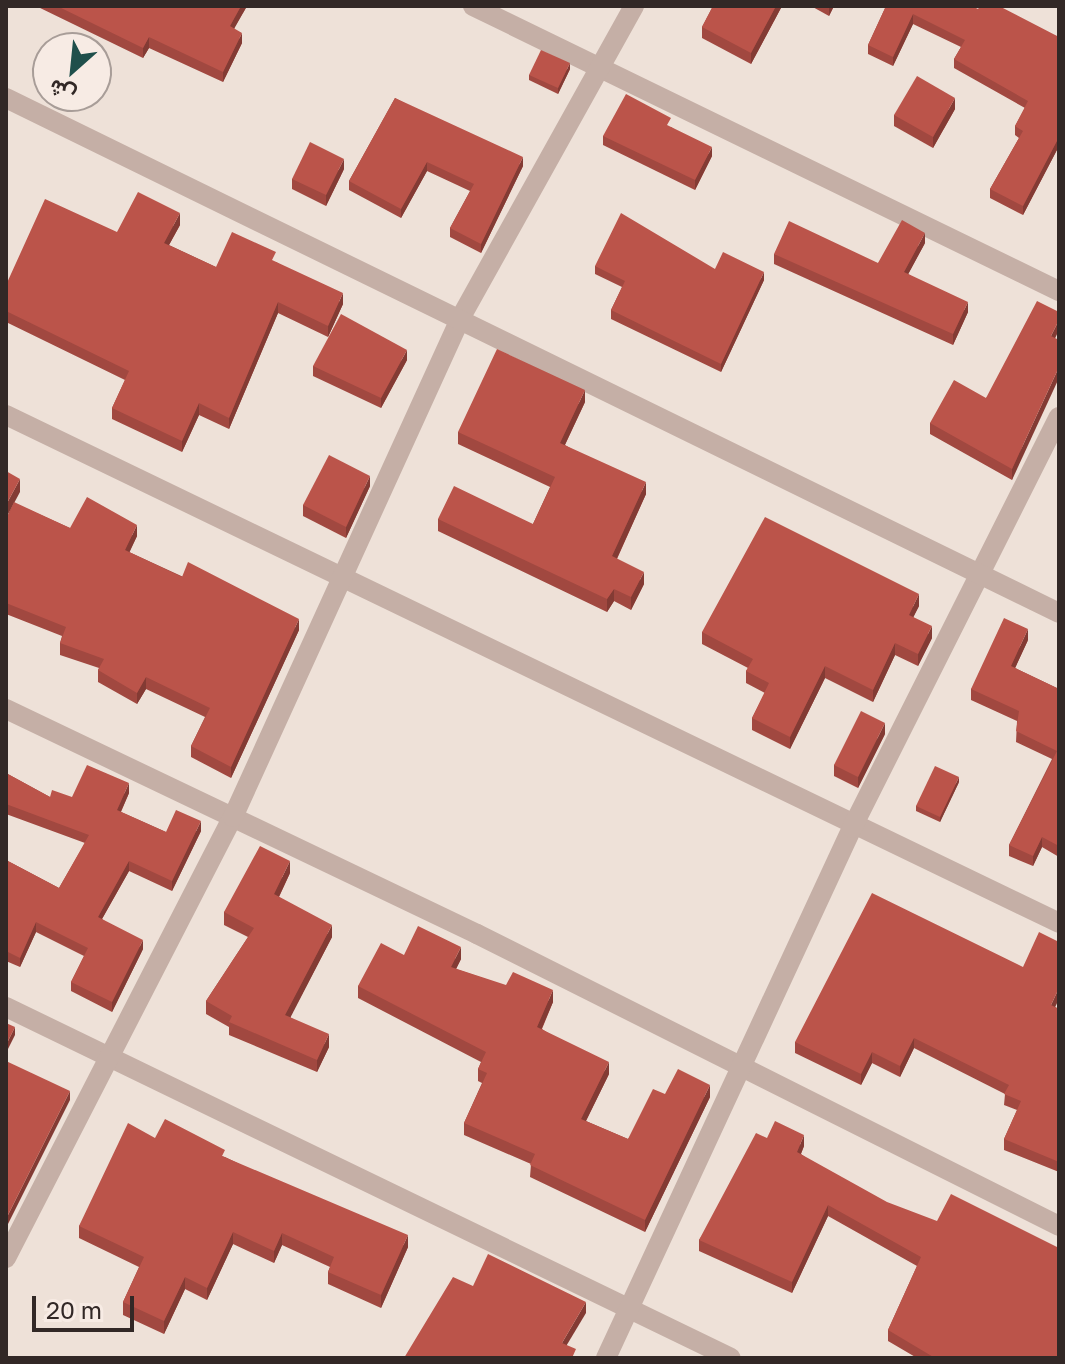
<!DOCTYPE html>
<html>
<head>
<meta charset="utf-8">
<style>
	body { margin:0 }
	#map { position:relative; width:1065px; height:1364px; overflow:hidden; background:#eee1d8; font-family:"Golos Text",Vazirmatn,sans-serif }
	div>[style] { position:absolute }
	.minor>* { height:20px; margin:-10px; padding:0 10px; transform-origin:10px; border-radius:10px; background:#c5afa6 }
	.tertiary>* { height:20px; margin:-10px; padding:0 10px; transform-origin:10px; border-radius:10px; background:#c5afa6 }
	.wall>* { inset:0; background:#a14840 }
	.shaded-wall>* { inset:0; background:#833b34 }
	.building>* { inset:0; background:#bb544a }
	span { translate:-50% -50%; white-space:nowrap; text-align:center; line-height:1.15; -webkit-text-stroke:7px #f7ebe4; paint-order:stroke }
	.frame { position:absolute; inset:0; border:8px solid #322826; pointer-events:none }
	.north { position:absolute; left:32px; top:32px; width:80px; height:80px; box-sizing:border-box; background:#f7ebe4; border:2px solid #a89d98; border-radius:50%; rotate:207deg; font-size:22px; font-weight:700; line-height:32px; text-align:center; color:#322826 }
	.north::after { content:''; display:block; margin:auto; width:28px; height:36px; background:#1f4f4b; clip-path:polygon(50% 0,100% 100%,50% 72%,0 100%) }
	.scale { position:absolute; left:32px; top:1296px; width:102px; height:36px; box-sizing:border-box; border:4px solid #322826; border-top:0; padding-left:10px; font-size:24px; line-height:28px; white-space:nowrap; color:#322826; -webkit-text-stroke:6px #f7ebe4; paint-order:stroke }
</style>
</head>
<body>
<div id="map">
	<div class="minor">
		<i style="left:473px;top:6px;width:652px;rotate:25.94deg"></i>
		<i style="left:6px;top:415px;width:1169px;rotate:25.75deg"></i>
		<i style="left:6px;top:709px;width:522px;rotate:25.53deg"></i>
		<i style="left:477px;top:934px;width:651px;rotate:26.64deg"></i>
		<i style="left:6px;top:1007px;width:805px;rotate:25.83deg"></i>
		<i style="left:6px;top:1258px;width:496px;rotate:-62.8deg"></i>
		<i style="left:233px;top:817px;width:550px;rotate:-65.49deg"></i>
		<i style="left:461px;top:317px;width:356px;rotate:-60.9deg"></i>
		<i style="left:606px;top:1358px;width:584px;rotate:-65.1deg"></i>
		<i style="left:852px;top:828px;width:460px;rotate:-63.3deg"></i>
	</div>
	<div class="tertiary">
		<i style="left:6px;top:98px;width:1172px;rotate:26.06deg"></i>
	</div>
	<div class="wall">
		<i style="clip-path:polygon(36px 6px,247px 6px,234px 28px,242px 43px,223px 82px,149px 48px,143px 58px)"></i>
		<i style="clip-path:polygon(713px 6px,782px 6px,751px 64px,702px 38px,702px 27px)"></i>
		<i style="clip-path:polygon(811px 6px,834px 6px,829px 16px)"></i>
		<i style="clip-path:polygon(886px 6px,978px 9px,1059px 37px,1059px 146px,1023px 215px,990px 198px,990px 189px,1019px 138px,1015px 135px,1015px 126px,1025px 108px,954px 68px,954px 59px,961px 47px,913px 24px,893px 66px,868px 54px,868px 45px)"></i>
		<i style="clip-path:polygon(570px 69px,558px 94px,529px 80px,529px 75px)"></i>
		<i style="clip-path:polygon(395px 98px,523px 166px,481px 253px,450px 237px,450px 228px,470px 191px,427px 171px,401px 218px,349px 190px,349px 181px)"></i>
		<i style="clip-path:polygon(955px 109px,933px 148px,894px 126px,894px 115px)"></i>
		<i style="clip-path:polygon(671px 127px,712px 156px,695px 190px,603px 145px,603px 136px)"></i>
		<i style="clip-path:polygon(344px 169px,326px 206px,292px 189px,292px 179px)"></i>
		<i style="clip-path:polygon(180px 225px,169px 245px,216px 267px,276px 262px,343px 304px,328px 337px,278px 313px,229px 429px,199px 415px,182px 452px,112px 419px,112px 408px,125px 380px,6px 322px,6px 285px,117px 232px)"></i>
		<i style="clip-path:polygon(925px 243px,908px 274px,968px 312px,953px 345px,774px 264px,774px 254px,878px 263px)"></i>
		<i style="clip-path:polygon(595px 266px,715px 269px,764px 280px,721px 372px,611px 319px,611px 310px,622px 287px,595px 274px)"></i>
		<i style="clip-path:polygon(1055px 338px,1012px 480px,930px 434px,930px 423px,986px 398px)"></i>
		<i style="clip-path:polygon(407px 360px,381px 408px,313px 376px,313px 366px)"></i>
		<i style="clip-path:polygon(585px 402px,565px 445px,646px 494px,617px 559px,644px 584px,631px 610px,614px 601px,607px 612px,438px 531px,438px 519px,533px 524px,550px 487px,458px 444px,458px 432px)"></i>
		<i style="clip-path:polygon(370px 486px,346px 538px,303px 516px,303px 505px)"></i>
		<i style="clip-path:polygon(20px 492px,14px 503px,70px 528px,137px 536px,129px 552px,299px 630px,231px 778px,191px 757px,191px 746px,205px 717px,146px 689px,137px 704px,98px 682px,98px 670px,99px 668px,60px 655px,60px 643px,62px 636px,6px 614px,6px 520px,10px 510px)"></i>
		<i style="clip-path:polygon(919px 606px,913px 617px,932px 638px,918px 666px,895px 655px,873px 702px,825px 678px,790px 749px,752px 730px,752px 718px,765px 693px,746px 683px,746px 671px,748px 668px,702px 644px,702px 632px)"></i>
		<i style="clip-path:polygon(1028px 640px,1015px 668px,1059px 689px,1059px 857px,1042px 847px,1033px 866px,1009px 856px,1009px 845px,1052px 759px,1016px 742px,1017px 721px,971px 700px,971px 689px)"></i>
		<i style="clip-path:polygon(885px 734px,858px 788px,834px 776px,834px 765px)"></i>
		<i style="clip-path:polygon(6px 773px,50px 797px,72px 797px,129px 793px,121px 812px,166px 832px,201px 831px,172px 891px,129px 871px,102px 919px,143px 949px,112px 1012px,71px 991px,71px 982px,84px 956px,36px 932px,20px 967px,6px 961px,6px 860px,59px 888px,85px 843px,6px 814px)"></i>
		<i style="clip-path:polygon(959px 782px,940px 822px,916px 811px,916px 806px)"></i>
		<i style="clip-path:polygon(290px 873px,279px 897px,332px 937px,290px 1017px,329px 1047px,317px 1072px,229px 1035px,229px 1027px,206px 1014px,206px 1001px,248px 937px,224px 925px,224px 912px)"></i>
		<i style="clip-path:polygon(404px 955px,461px 959px,456px 969px,553px 1002px,542px 1029px,609px 1074px,586px 1121px,628px 1139px,665px 1094px,710px 1097px,645px 1232px,530px 1177px,531px 1164px,464px 1135px,464px 1123px,482px 1083px,478px 1081px,478px 1069px,481px 1062px,358px 998px,358px 986px)"></i>
		<i style="clip-path:polygon(1055px 1007px,1059px 1009px,1059px 1172px,1004px 1150px,1004px 1139px,1017px 1110px,1004px 1105px,1005px 1094px,914px 1048px,900px 1077px,872px 1063px,861px 1085px,795px 1053px,795px 1042px)"></i>
		<i style="clip-path:polygon(155px 1138px,225px 1157px,408px 1247px,381px 1308px,328px 1284px,328px 1272px,330px 1267px,282px 1245px,274px 1263px,233px 1244px,207px 1300px,185px 1289px,164px 1334px,123px 1315px,123px 1302px,139px 1267px,79px 1238px,79px 1226px)"></i>
		<i style="clip-path:polygon(767px 1138px,804px 1146px,801px 1154px,1059px 1358px,917px 1358px,888px 1341px,888px 1330px,917px 1266px,828px 1216px,792px 1293px,699px 1251px,699px 1240px)"></i>
	</div>
	<div class="shaded-wall">
		<i style="clip-path:polygon(241px 6px,247px 6px,230px 36px,230px 26px)"></i>
		<i style="clip-path:polygon(776px 6px,782px 6px,751px 64px,751px 53px)"></i>
		<i style="clip-path:polygon(829px 6px,834px 6px,829px 16px)"></i>
		<i style="clip-path:polygon(913px 14px,913px 24px,893px 66px,893px 57px)"></i>
		<i style="clip-path:polygon(242px 33px,242px 43px,223px 82px,223px 72px)"></i>
		<i style="clip-path:polygon(149px 37px,149px 48px,143px 58px,143px 48px)"></i>
		<i style="clip-path:polygon(570px 63px,570px 69px,558px 94px,558px 88px)"></i>
		<i style="clip-path:polygon(955px 98px,955px 109px,933px 148px,933px 137px)"></i>
		<i style="clip-path:polygon(1059px 137px,1059px 146px,1023px 215px,1023px 206px)"></i>
		<i style="clip-path:polygon(712px 147px,712px 156px,695px 190px,695px 180px)"></i>
		<i style="clip-path:polygon(523px 157px,523px 166px,481px 253px,481px 244px)"></i>
		<i style="clip-path:polygon(344px 159px,344px 169px,326px 206px,326px 195px)"></i>
		<i style="clip-path:polygon(427px 162px,427px 171px,401px 218px,401px 209px)"></i>
		<i style="clip-path:polygon(180px 213px,180px 225px,164px 254px,164px 243px)"></i>
		<i style="clip-path:polygon(925px 233px,925px 243px,904px 282px,904px 272px)"></i>
		<i style="clip-path:polygon(764px 272px,764px 280px,721px 372px,721px 364px)"></i>
		<i style="clip-path:polygon(343px 293px,343px 304px,328px 337px,328px 326px)"></i>
		<i style="clip-path:polygon(278px 302px,278px 313px,229px 429px,229px 418px)"></i>
		<i style="clip-path:polygon(968px 302px,968px 312px,953px 345px,953px 334px)"></i>
		<i style="clip-path:polygon(1059px 320px,1059px 330px,1051px 347px,1051px 336px)"></i>
		<i style="clip-path:polygon(407px 350px,407px 360px,381px 408px,381px 398px)"></i>
		<i style="clip-path:polygon(1059px 367px,1059px 378px,1012px 480px,1012px 469px)"></i>
		<i style="clip-path:polygon(585px 390px,585px 402px,560px 455px,560px 443px)"></i>
		<i style="clip-path:polygon(199px 403px,199px 415px,182px 452px,182px 441px)"></i>
		<i style="clip-path:polygon(370px 476px,370px 486px,346px 538px,346px 527px)"></i>
		<i style="clip-path:polygon(20px 479px,20px 492px,6px 518px,6px 505px)"></i>
		<i style="clip-path:polygon(646px 482px,646px 494px,612px 569px,612px 556px)"></i>
		<i style="clip-path:polygon(137px 525px,137px 536px,125px 562px,125px 550px)"></i>
		<i style="clip-path:polygon(644px 572px,644px 584px,631px 610px,631px 597px)"></i>
		<i style="clip-path:polygon(614px 589px,614px 601px,607px 612px,607px 599px)"></i>
		<i style="clip-path:polygon(919px 594px,919px 606px,909px 626px,909px 615px)"></i>
		<i style="clip-path:polygon(299px 619px,299px 630px,231px 778px,231px 767px)"></i>
		<i style="clip-path:polygon(932px 626px,932px 638px,918px 666px,918px 654px)"></i>
		<i style="clip-path:polygon(1028px 629px,1028px 640px,1011px 677px,1011px 666px)"></i>
		<i style="clip-path:polygon(895px 643px,895px 655px,873px 702px,873px 690px)"></i>
		<i style="clip-path:polygon(825px 666px,825px 678px,790px 749px,790px 737px)"></i>
		<i style="clip-path:polygon(146px 677px,146px 689px,137px 704px,137px 693px)"></i>
		<i style="clip-path:polygon(885px 723px,885px 734px,858px 788px,858px 777px)"></i>
		<i style="clip-path:polygon(959px 777px,959px 782px,940px 822px,940px 817px)"></i>
		<i style="clip-path:polygon(129px 783px,129px 793px,117px 820px,117px 810px)"></i>
		<i style="clip-path:polygon(201px 821px,201px 831px,172px 891px,172px 881px)"></i>
		<i style="clip-path:polygon(1042px 837px,1042px 847px,1033px 866px,1033px 856px)"></i>
		<i style="clip-path:polygon(129px 861px,129px 871px,98px 926px,98px 917px)"></i>
		<i style="clip-path:polygon(290px 861px,290px 873px,274px 907px,274px 894px)"></i>
		<i style="clip-path:polygon(36px 922px,36px 932px,20px 967px,20px 958px)"></i>
		<i style="clip-path:polygon(332px 925px,332px 937px,285px 1028px,285px 1015px)"></i>
		<i style="clip-path:polygon(143px 940px,143px 949px,112px 1012px,112px 1002px)"></i>
		<i style="clip-path:polygon(461px 947px,461px 959px,451px 979px,451px 967px)"></i>
		<i style="clip-path:polygon(1059px 988px,1059px 999px,1051px 1016px,1051px 1005px)"></i>
		<i style="clip-path:polygon(553px 990px,553px 1002px,537px 1039px,537px 1027px)"></i>
		<i style="clip-path:polygon(15px 1027px,15px 1035px,6px 1053px,6px 1045px)"></i>
		<i style="clip-path:polygon(329px 1034px,329px 1047px,317px 1072px,317px 1060px)"></i>
		<i style="clip-path:polygon(914px 1038px,914px 1048px,900px 1077px,900px 1066px)"></i>
		<i style="clip-path:polygon(872px 1052px,872px 1063px,861px 1085px,861px 1074px)"></i>
		<i style="clip-path:polygon(609px 1062px,609px 1074px,581px 1131px,581px 1119px)"></i>
		<i style="clip-path:polygon(710px 1085px,710px 1097px,645px 1232px,645px 1220px)"></i>
		<i style="clip-path:polygon(70px 1091px,70px 1100px,6px 1228px,6px 1219px)"></i>
		<i style="clip-path:polygon(804px 1135px,804px 1146px,797px 1163px,797px 1152px)"></i>
		<i style="clip-path:polygon(828px 1205px,828px 1216px,792px 1293px,792px 1282px)"></i>
		<i style="clip-path:polygon(233px 1232px,233px 1244px,207px 1300px,207px 1288px)"></i>
		<i style="clip-path:polygon(282px 1233px,282px 1245px,274px 1263px,274px 1251px)"></i>
		<i style="clip-path:polygon(408px 1235px,408px 1247px,381px 1308px,381px 1295px)"></i>
		<i style="clip-path:polygon(185px 1277px,185px 1289px,164px 1334px,164px 1321px)"></i>
		<i style="clip-path:polygon(586px 1302px,586px 1313px,562px 1353px,562px 1343px)"></i>
	</div>
	<div class="building">
		<i style="clip-path:polygon(57px 6px,241px 6px,230px 26px,242px 33px,223px 72px,149px 37px,143px 48px)"></i>
		<i style="clip-path:polygon(713px 6px,776px 6px,751px 53px,702px 27px)"></i>
		<i style="clip-path:polygon(886px 6px,972px 6px,978px 9px,980px 6px,999px 6px,1059px 37px,1059px 137px,1023px 206px,990px 189px,1023px 131px,1015px 126px,1028px 101px,954px 59px,965px 40px,913px 14px,893px 57px,868px 45px)"></i>
		<i style="clip-path:polygon(541px 50px,570px 63px,558px 88px,529px 75px)"></i>
		<i style="clip-path:polygon(917px 76px,955px 98px,933px 137px,894px 115px)"></i>
		<i style="clip-path:polygon(626px 94px,671px 118px,667px 125px,712px 147px,695px 180px,603px 136px)"></i>
		<i style="clip-path:polygon(395px 98px,523px 157px,481px 244px,450px 228px,474px 184px,427px 162px,401px 209px,349px 181px)"></i>
		<i style="clip-path:polygon(310px 142px,344px 159px,326px 195px,292px 179px)"></i>
		<i style="clip-path:polygon(138px 192px,180px 213px,164px 243px,216px 267px,232px 232px,276px 252px,272px 260px,343px 293px,328px 326px,278px 302px,229px 418px,199px 403px,182px 441px,112px 408px,129px 371px,6px 311px,6px 285px,45px 199px,117px 232px)"></i>
		<i style="clip-path:polygon(621px 213px,715px 269px,723px 252px,764px 272px,721px 364px,611px 310px,625px 281px,595px 266px)"></i>
		<i style="clip-path:polygon(902px 220px,925px 233px,904px 272px,968px 302px,953px 334px,774px 254px,789px 221px,878px 263px)"></i>
		<i style="clip-path:polygon(1037px 301px,1059px 312px,1059px 320px,1051px 336px,1059px 340px,1059px 367px,1012px 469px,930px 423px,954px 380px,986px 398px)"></i>
		<i style="clip-path:polygon(341px 314px,407px 350px,381px 398px,313px 366px)"></i>
		<i style="clip-path:polygon(497px 349px,585px 390px,560px 443px,646px 482px,612px 556px,644px 572px,631px 597px,614px 589px,607px 599px,438px 519px,454px 486px,533px 524px,555px 477px,458px 432px)"></i>
		<i style="clip-path:polygon(329px 455px,370px 476px,346px 527px,303px 505px)"></i>
		<i style="clip-path:polygon(6px 471px,20px 479px,6px 505px)"></i>
		<i style="clip-path:polygon(87px 497px,137px 525px,125px 550px,182px 577px,188px 562px,299px 619px,231px 767px,191px 746px,210px 708px,146px 677px,137px 693px,98px 670px,104px 659px,60px 643px,66px 627px,6px 603px,6px 520px,14px 502px,70px 528px)"></i>
		<i style="clip-path:polygon(765px 517px,919px 594px,909px 615px,932px 626px,918px 654px,895px 643px,873px 690px,825px 666px,790px 737px,752px 718px,769px 683px,746px 671px,753px 659px,702px 632px)"></i>
		<i style="clip-path:polygon(1004px 618px,1028px 629px,1011px 666px,1059px 689px,1059px 846px,1042px 837px,1033px 856px,1009px 845px,1057px 751px,1016px 731px,1019px 711px,971px 689px)"></i>
		<i style="clip-path:polygon(861px 711px,885px 723px,858px 777px,834px 765px)"></i>
		<i style="clip-path:polygon(87px 765px,129px 783px,117px 810px,166px 832px,176px 810px,201px 821px,172px 881px,129px 861px,98px 917px,143px 940px,112px 1002px,71px 982px,88px 948px,36px 922px,20px 958px,6px 951px,6px 860px,59px 888px,89px 835px,6px 804px,6px 773px,50px 797px,52px 790px,72px 797px)"></i>
		<i style="clip-path:polygon(935px 766px,959px 777px,940px 817px,916px 806px)"></i>
		<i style="clip-path:polygon(260px 846px,290px 861px,274px 894px,332px 925px,285px 1015px,329px 1034px,317px 1060px,229px 1022px,232px 1016px,206px 1001px,254px 928px,224px 912px)"></i>
		<i style="clip-path:polygon(872px 893px,1023px 967px,1039px 932px,1059px 942px,1059px 988px,1051px 1005px,1059px 1009px,1059px 1162px,1004px 1139px,1021px 1101px,1004px 1094px,1009px 1085px,914px 1038px,900px 1066px,872px 1052px,861px 1074px,795px 1042px)"></i>
		<i style="clip-path:polygon(418px 926px,461px 947px,451px 967px,506px 985px,513px 972px,553px 990px,537px 1027px,609px 1062px,581px 1119px,628px 1139px,653px 1089px,665px 1094px,678px 1069px,710px 1085px,645px 1220px,530px 1165px,535px 1154px,464px 1123px,487px 1073px,478px 1069px,486px 1052px,358px 986px,381px 943px,404px 955px)"></i>
		<i style="clip-path:polygon(6px 1023px,15px 1027px,6px 1045px)"></i>
		<i style="clip-path:polygon(6px 1061px,70px 1091px,6px 1219px)"></i>
		<i style="clip-path:polygon(165px 1119px,225px 1150px,222px 1156px,408px 1235px,381px 1295px,328px 1272px,334px 1257px,282px 1233px,274px 1251px,233px 1232px,207px 1288px,185px 1277px,164px 1321px,123px 1302px,144px 1257px,79px 1226px,128px 1123px,155px 1138px)"></i>
		<i style="clip-path:polygon(775px 1121px,804px 1135px,797px 1152px,887px 1202px,937px 1221px,951px 1194px,1059px 1248px,1059px 1358px,935px 1358px,888px 1330px,921px 1257px,828px 1205px,792px 1282px,699px 1240px,756px 1133px,767px 1138px)"></i>
		<i style="clip-path:polygon(488px 1254px,586px 1302px,562px 1343px,576px 1349px,572px 1358px,404px 1358px,453px 1277px,473px 1286px)"></i>
	</div>
	<div class="frame"></div>
	<div class="north">ش</div>
	<div class="scale">20 m</div>
</div>
</body>
</html>
